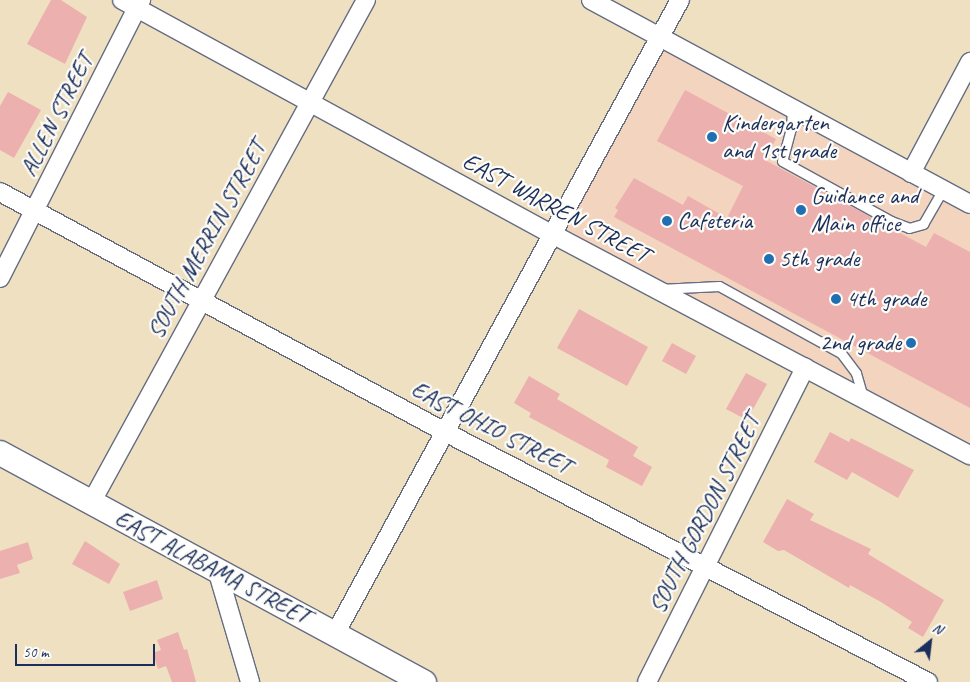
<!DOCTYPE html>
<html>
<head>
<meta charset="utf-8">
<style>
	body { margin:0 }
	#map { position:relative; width:970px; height:682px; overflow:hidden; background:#efe0c2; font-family:Caveat,sans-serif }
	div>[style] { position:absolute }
	.built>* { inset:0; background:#f3d4bf }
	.building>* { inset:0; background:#ecb0ae }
	.roads { filter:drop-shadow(1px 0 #656d81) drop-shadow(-1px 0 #656d81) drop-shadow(0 1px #656d81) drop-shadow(0 -1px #656d81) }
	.lane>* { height:9px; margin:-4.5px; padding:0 4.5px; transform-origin:4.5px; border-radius:4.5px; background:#fff }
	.street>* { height:18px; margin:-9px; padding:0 9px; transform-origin:9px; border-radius:9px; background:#fff }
	.secondary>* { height:24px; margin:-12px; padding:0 12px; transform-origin:12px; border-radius:12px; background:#fff }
	.dots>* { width:14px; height:14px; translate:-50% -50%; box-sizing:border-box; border:2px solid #fdfcf7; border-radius:50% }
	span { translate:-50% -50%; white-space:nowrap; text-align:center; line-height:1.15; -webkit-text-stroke:4.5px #fdfcf7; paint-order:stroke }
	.street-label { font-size:24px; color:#1b2f5e }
	.poi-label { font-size:24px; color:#1b2f5e }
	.left { translate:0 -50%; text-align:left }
	.right { translate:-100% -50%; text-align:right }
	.north { position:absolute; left:905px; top:617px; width:50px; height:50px; -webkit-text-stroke:4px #fdfcf7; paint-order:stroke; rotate:29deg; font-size:14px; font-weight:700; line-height:20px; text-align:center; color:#1b2f5e }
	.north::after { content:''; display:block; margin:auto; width:18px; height:22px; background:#1b2f5e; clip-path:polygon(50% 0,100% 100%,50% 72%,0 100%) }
	.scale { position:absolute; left:15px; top:644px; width:140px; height:22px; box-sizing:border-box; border:2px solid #1b2f5e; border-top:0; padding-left:6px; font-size:15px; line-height:18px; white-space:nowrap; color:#1b2f5e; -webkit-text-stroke:4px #fdfcf7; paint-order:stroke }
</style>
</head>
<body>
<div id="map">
	<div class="built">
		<i style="clip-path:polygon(659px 38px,970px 204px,970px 455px,552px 234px)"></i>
	</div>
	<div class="building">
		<i style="clip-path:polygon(51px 0,61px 0,87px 17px,65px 64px,27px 44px)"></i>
		<i style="clip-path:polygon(685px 90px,776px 139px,765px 160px,926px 247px,934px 233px,970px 252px,970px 408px,614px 217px,618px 210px,615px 208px,634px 178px,683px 205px,688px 196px,727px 218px,743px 186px,657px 141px)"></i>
		<i style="clip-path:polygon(8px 92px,41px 110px,14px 158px,0 150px,0 106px)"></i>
		<i style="clip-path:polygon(579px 309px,648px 347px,627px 386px,557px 348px)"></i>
		<i style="clip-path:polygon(672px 343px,696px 356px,686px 374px,662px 361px)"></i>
		<i style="clip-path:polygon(746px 373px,767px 384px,747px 420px,726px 409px)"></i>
		<i style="clip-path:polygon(529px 376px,560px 394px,557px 399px,638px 447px,633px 456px,652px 467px,642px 486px,606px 467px,609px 460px,529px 417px,531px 413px,514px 403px)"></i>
		<i style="clip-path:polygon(830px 432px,849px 442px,851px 438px,855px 440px,914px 470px,898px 498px,852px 472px,847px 480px,814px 462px)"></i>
		<i style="clip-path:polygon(787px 499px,814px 514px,810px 520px,871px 549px,868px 554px,944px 600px,923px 637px,908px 628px,912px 622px,881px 602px,850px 585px,849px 588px,784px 550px,778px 551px,763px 542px)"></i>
		<i style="clip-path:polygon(85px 541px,120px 564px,109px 584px,72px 564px)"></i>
		<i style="clip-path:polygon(28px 542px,33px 559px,17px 565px,20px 573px,0 579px,0 551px)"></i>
		<i style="clip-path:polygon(157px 580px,163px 599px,130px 611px,123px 592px)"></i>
		<i style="clip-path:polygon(178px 632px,184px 650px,187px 649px,196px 682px,172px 682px,166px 666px,158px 669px,153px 653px,161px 650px,157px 640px)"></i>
	</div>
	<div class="roads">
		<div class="lane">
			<i style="left:792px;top:109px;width:19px;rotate:93deg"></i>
			<i style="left:791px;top:128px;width:34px;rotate:105deg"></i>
			<i style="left:782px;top:161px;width:124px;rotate:28.8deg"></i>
			<i style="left:891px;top:221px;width:19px;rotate:21deg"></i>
			<i style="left:909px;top:228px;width:15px;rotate:-16deg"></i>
			<i style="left:923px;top:224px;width:32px;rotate:-60deg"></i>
			<i style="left:939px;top:196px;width:9px;rotate:-36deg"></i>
			<i style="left:659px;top:289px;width:60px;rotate:-2.9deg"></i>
			<i style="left:719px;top:286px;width:139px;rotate:28.8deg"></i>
			<i style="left:841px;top:353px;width:25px;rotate:53deg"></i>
			<i style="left:856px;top:373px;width:25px;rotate:74deg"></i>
		</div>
		<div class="street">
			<i style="left:122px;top:0;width:490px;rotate:28.6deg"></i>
			<i style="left:552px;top:234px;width:473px;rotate:27.9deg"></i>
			<i style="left:591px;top:0;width:430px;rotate:28.3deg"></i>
			<i style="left:911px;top:173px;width:126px;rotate:-62deg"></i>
			<i style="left:0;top:192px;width:506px;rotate:28.34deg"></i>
			<i style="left:445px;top:432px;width:544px;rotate:27.37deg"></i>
			<i style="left:0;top:278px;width:312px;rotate:-63.1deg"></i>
			<i style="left:91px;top:503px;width:573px;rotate:-61.33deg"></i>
			<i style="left:218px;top:573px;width:114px;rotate:73.6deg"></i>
			<i style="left:335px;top:634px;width:722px;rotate:-61.45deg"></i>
			<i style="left:647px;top:682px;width:352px;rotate:-63.3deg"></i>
		</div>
		<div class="secondary">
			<i style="left:0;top:453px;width:482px;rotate:28.4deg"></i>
		</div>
	</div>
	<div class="dots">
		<i style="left:712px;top:137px;background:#1f6fb2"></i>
		<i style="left:801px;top:210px;background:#1f6fb2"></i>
		<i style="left:667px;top:221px;background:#1f6fb2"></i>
		<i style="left:769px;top:259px;background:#1f6fb2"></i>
		<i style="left:836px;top:299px;background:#1f6fb2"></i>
		<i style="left:911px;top:343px;background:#1f6fb2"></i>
	</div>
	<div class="street-label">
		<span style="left:57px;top:115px;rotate:-63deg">ALLEN STREET</span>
		<span style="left:556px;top:208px;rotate:28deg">EAST WARREN STREET</span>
		<span style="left:207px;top:240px;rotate:-61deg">SOUTH MERRIN STREET</span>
		<span style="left:491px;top:428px;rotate:27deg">EAST OHIO STREET</span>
		<span style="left:705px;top:514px;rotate:-63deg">SOUTH GORDON STREET</span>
		<span style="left:212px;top:568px;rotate:28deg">EAST ALABAMA STREET</span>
	</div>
	<div class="poi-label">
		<span class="left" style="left:722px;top:137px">Kindergarten<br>and 1st grade</span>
		<span class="left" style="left:811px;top:210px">Guidance and<br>Main office</span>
		<span class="left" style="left:677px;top:221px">Cafeteria</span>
		<span class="left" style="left:779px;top:259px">5th grade</span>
		<span class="left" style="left:846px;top:299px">4th grade</span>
		<span class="right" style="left:901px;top:343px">2nd grade</span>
	</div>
	<div class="north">N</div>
	<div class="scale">50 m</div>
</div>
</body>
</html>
